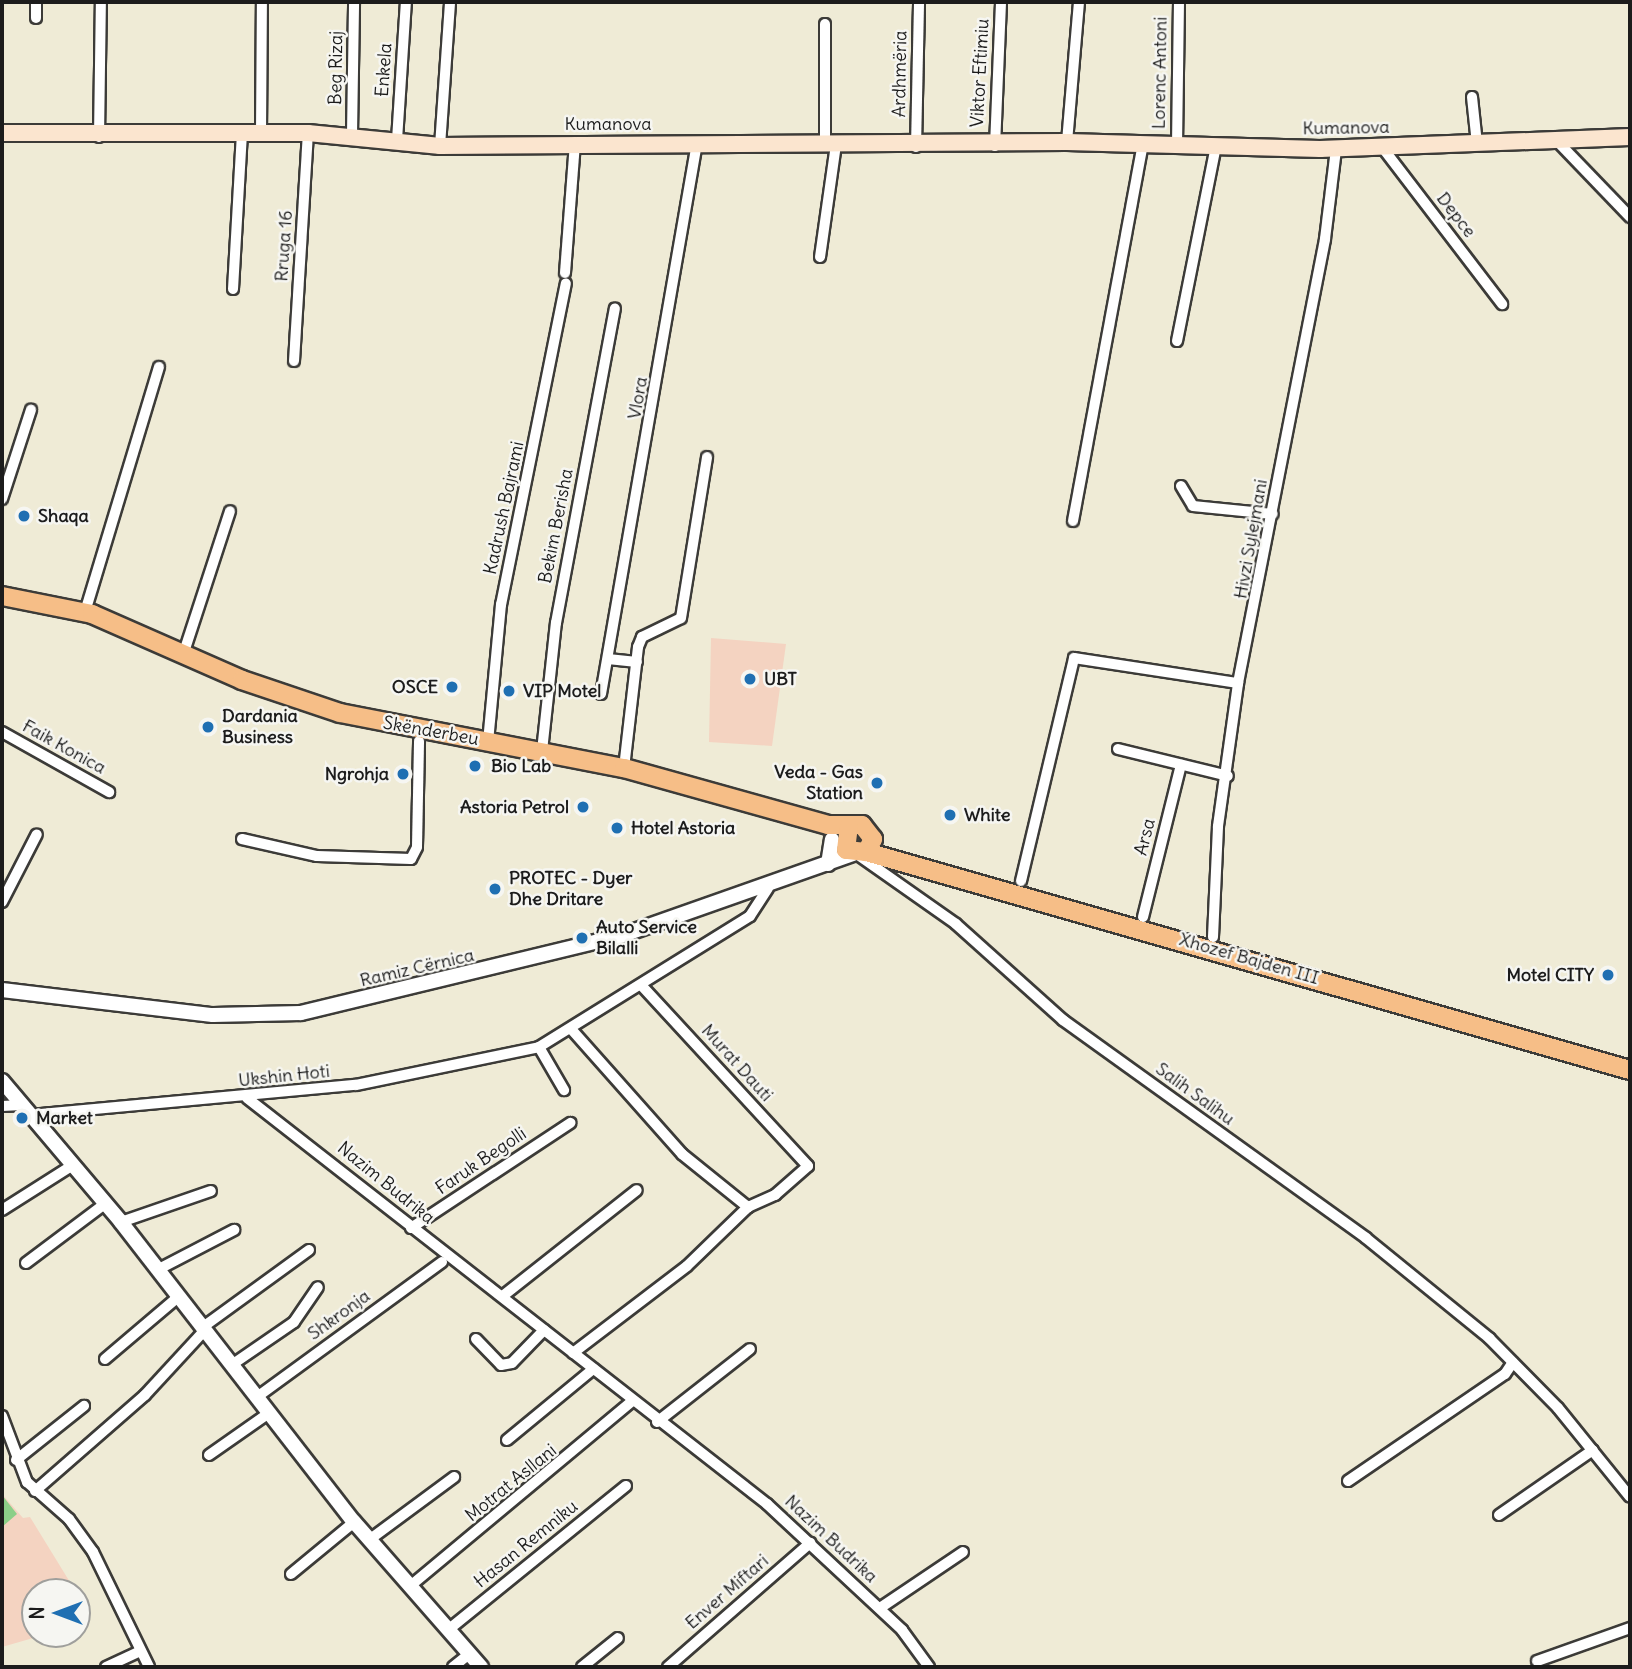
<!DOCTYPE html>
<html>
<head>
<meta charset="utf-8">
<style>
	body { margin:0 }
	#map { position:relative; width:1632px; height:1669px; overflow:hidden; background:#efebd6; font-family:Delius,sans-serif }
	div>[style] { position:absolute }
	.built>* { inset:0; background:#f4d3c1 }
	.green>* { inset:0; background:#8bcf88 }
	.roads { filter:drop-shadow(2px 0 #3c3b38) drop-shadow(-2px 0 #3c3b38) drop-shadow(0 2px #3c3b38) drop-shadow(0 -2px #3c3b38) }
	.minor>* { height:10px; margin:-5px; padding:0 5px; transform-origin:5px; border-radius:5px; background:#fff }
	.tertiary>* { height:14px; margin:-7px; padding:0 7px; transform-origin:7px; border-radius:7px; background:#fff }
	.secondary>* { height:16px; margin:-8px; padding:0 8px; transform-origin:8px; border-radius:8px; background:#fbe5cf }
	.primary>* { height:18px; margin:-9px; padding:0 9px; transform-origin:9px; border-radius:9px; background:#f6be87 }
	.dots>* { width:19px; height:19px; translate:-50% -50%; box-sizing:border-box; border:4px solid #f6f6f2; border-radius:50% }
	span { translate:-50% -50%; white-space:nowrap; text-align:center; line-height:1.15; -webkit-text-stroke:5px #f6f6f2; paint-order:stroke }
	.street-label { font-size:18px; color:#1c1c1c }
	.poi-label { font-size:18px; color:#1c1c1c; font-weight:700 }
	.left { translate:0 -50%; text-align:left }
	.right { translate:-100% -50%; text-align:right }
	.frame { position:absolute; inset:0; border:4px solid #1c1c1c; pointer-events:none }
	.north { position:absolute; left:21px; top:1578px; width:70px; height:70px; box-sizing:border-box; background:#f6f6f2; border:2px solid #9f9f9c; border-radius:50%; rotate:270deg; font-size:19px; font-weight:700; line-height:28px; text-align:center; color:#1c1c1c }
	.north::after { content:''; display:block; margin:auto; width:24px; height:32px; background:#1f6fb2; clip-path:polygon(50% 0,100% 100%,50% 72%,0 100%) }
</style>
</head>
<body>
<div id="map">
	<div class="built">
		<i style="clip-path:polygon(711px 638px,786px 644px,772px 746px,709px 742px)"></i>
		<i style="clip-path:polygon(2px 1494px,23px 1518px,30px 1517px,76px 1592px,35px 1592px,35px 1634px,47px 1634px,2px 1647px)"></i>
		<i style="clip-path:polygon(77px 1593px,90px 1621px,77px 1625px)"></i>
	</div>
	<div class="green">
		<i style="clip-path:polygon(881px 844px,886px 846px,1302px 969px,881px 848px)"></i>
		<i style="clip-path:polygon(2px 1495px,17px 1514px,2px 1527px)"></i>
	</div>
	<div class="roads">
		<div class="minor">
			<i style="left:36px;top:18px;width:16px;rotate:-90deg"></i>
			<i style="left:1472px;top:97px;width:47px;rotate:83.9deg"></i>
			<i style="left:261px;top:133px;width:131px;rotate:-89.6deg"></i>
			<i style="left:352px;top:134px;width:132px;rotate:-89.1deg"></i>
			<i style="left:99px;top:137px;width:135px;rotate:-89.2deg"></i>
			<i style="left:397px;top:140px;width:138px;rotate:-86.3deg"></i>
			<i style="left:1556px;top:140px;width:107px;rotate:46.1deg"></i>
			<i style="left:1067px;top:142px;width:141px;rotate:-85.1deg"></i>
			<i style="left:825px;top:144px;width:120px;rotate:-90deg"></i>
			<i style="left:1177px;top:145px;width:143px;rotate:-89.2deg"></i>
			<i style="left:440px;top:146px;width:144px;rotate:-86deg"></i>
			<i style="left:995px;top:146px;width:144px;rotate:-87.6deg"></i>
			<i style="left:916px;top:147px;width:145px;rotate:-88.8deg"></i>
			<i style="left:1382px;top:147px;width:198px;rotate:52.6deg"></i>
			<i style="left:820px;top:257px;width:114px;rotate:-81.9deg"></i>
			<i style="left:565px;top:273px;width:131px;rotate:-85.6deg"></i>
			<i style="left:233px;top:289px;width:156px;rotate:-86.7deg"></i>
			<i style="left:1177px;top:341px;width:199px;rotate:-78.7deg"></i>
			<i style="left:294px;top:361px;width:228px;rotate:-86.5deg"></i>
			<i style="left:1181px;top:486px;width:23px;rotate:59deg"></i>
			<i style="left:1193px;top:506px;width:80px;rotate:5.7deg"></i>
			<i style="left:2px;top:499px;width:94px;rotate:-72deg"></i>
			<i style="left:1073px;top:521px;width:383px;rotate:-79.5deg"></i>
			<i style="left:85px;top:612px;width:256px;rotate:-73.2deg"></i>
			<i style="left:184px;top:652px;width:148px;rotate:-71.9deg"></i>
			<i style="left:608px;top:659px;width:29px;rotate:6deg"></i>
			<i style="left:601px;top:694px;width:559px;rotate:-80.12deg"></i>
			<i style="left:2px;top:732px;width:123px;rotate:29.3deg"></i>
			<i style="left:488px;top:742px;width:138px;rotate:-84.6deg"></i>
			<i style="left:501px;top:605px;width:328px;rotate:-78.6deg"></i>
			<i style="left:1118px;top:749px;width:113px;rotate:13.8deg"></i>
			<i style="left:542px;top:751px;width:129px;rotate:-83.8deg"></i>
			<i style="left:556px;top:623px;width:320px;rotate:-79.4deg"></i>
			<i style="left:624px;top:768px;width:122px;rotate:-83.4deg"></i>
			<i style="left:638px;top:647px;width:11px;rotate:-68deg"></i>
			<i style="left:642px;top:637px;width:43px;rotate:-26deg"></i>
			<i style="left:681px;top:618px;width:163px;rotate:-80.8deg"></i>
			<i style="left:242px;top:839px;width:77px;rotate:12.8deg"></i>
			<i style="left:317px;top:856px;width:94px;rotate:1.8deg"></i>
			<i style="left:411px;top:859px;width:13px;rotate:-63deg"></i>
			<i style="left:417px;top:847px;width:106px;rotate:-88.9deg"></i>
			<i style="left:858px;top:855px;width:120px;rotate:35.1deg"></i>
			<i style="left:956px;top:924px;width:144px;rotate:41.9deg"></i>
			<i style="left:1063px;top:1020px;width:373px;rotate:35.7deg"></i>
			<i style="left:1366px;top:1238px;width:159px;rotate:39.1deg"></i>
			<i style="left:1489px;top:1338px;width:98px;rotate:45.4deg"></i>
			<i style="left:1558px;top:1408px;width:114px;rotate:51deg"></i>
			<i style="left:1021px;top:881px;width:229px;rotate:-76.6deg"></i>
			<i style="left:1074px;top:658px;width:166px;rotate:8.7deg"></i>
			<i style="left:2px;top:902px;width:76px;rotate:-62.8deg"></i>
			<i style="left:1143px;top:917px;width:157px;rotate:-76deg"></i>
			<i style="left:1213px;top:937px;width:111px;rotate:-87.4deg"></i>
			<i style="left:1218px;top:826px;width:144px;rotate:-82deg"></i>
			<i style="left:1238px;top:683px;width:452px;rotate:-78.9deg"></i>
			<i style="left:1325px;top:239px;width:91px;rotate:-83deg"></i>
			<i style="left:572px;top:1030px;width:166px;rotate:48.4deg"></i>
			<i style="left:682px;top:1154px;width:85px;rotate:38.8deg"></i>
			<i style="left:539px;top:1047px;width:50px;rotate:59.8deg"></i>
			<i style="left:247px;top:1098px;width:660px;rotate:37.98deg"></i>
			<i style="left:767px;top:1504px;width:185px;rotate:43deg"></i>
			<i style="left:902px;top:1630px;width:46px;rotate:53.9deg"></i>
			<i style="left:2px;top:1106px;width:20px;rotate:-3deg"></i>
			<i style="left:30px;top:1115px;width:327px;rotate:-5.3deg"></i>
			<i style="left:356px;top:1085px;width:187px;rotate:-11.7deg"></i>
			<i style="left:539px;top:1047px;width:248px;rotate:-31.8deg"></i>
			<i style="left:750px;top:916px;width:33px;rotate:-57deg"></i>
			<i style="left:2px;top:1210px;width:84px;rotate:-32.4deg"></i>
			<i style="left:121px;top:1222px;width:95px;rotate:-19deg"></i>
			<i style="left:411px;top:1228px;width:191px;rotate:-33.4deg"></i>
			<i style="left:26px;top:1263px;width:100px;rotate:-36.9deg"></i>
			<i style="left:159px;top:1269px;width:85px;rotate:-27.5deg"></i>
			<i style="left:504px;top:1295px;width:169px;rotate:-38.3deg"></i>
			<i style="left:203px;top:1327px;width:131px;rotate:-36deg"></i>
			<i style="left:476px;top:1339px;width:36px;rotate:46deg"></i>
			<i style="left:501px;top:1365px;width:11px;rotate:-10deg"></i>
			<i style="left:512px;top:1363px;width:46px;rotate:-45.9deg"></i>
			<i style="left:573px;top:1353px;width:143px;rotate:-37.3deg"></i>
			<i style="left:687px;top:1266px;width:85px;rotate:-44deg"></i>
			<i style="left:748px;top:1207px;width:30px;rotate:-24deg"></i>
			<i style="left:775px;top:1195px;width:44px;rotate:-41.3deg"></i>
			<i style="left:808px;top:1166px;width:246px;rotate:-132.7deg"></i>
			<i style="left:105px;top:1359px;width:96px;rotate:-40.3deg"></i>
			<i style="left:233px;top:1364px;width:74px;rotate:-34.5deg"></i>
			<i style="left:294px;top:1322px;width:42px;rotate:-55.6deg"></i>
			<i style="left:257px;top:1397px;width:229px;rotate:-36.1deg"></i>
			<i style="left:2px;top:1416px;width:71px;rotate:69.3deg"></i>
			<i style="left:27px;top:1482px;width:56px;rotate:41.4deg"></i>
			<i style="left:69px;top:1519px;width:41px;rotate:54deg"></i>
			<i style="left:93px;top:1552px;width:128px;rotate:64deg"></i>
			<i style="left:657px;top:1422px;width:118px;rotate:-38.1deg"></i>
			<i style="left:507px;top:1440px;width:112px;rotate:-39.5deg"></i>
			<i style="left:209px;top:1455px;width:73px;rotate:-35deg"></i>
			<i style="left:16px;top:1460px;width:87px;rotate:-38.5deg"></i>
			<i style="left:1348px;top:1481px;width:190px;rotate:-34.3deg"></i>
			<i style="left:1505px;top:1374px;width:14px;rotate:-56deg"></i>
			<i style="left:35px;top:1491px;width:146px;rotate:-41.1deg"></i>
			<i style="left:145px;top:1395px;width:88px;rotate:-47.3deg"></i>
			<i style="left:1499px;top:1515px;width:114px;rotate:-34.7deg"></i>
			<i style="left:369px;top:1540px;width:106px;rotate:-36.5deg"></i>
			<i style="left:291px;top:1574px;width:82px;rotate:-39.5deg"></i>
			<i style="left:409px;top:1587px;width:290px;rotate:-39.8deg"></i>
			<i style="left:880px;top:1608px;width:100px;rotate:-34deg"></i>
			<i style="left:448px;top:1630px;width:229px;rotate:-39deg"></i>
			<i style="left:1537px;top:1661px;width:99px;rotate:-19.5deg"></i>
			<i style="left:106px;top:1667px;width:38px;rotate:-25deg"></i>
			<i style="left:453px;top:1667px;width:21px;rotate:-39deg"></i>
			<i style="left:582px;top:1667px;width:46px;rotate:-38.9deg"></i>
			<i style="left:668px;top:1667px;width:189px;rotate:-41.1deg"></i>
		</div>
		<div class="tertiary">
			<i style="left:828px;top:864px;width:25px;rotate:-81deg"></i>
			<i style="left:2px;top:990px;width:212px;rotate:6.8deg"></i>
			<i style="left:213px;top:1015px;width:88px;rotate:-1.3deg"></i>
			<i style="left:301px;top:1013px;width:328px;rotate:-13.6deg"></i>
			<i style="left:620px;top:936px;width:247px;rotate:-19.4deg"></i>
			<i style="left:2px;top:1081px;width:185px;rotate:49.8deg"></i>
			<i style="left:121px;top:1222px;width:380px;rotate:52.2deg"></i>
			<i style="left:354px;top:1522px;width:193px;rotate:48.8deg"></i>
		</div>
		<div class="secondary">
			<i style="left:2px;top:133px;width:306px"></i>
			<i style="left:308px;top:133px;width:133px;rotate:5.6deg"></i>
			<i style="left:440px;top:146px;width:627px;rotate:-0.37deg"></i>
			<i style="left:1067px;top:142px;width:253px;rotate:1.6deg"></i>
			<i style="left:1320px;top:149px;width:310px;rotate:-2.2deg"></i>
		</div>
		<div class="primary">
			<i style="left:2px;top:596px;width:92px;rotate:11.3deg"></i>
			<i style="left:92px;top:614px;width:164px;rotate:23.7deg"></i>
			<i style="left:242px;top:680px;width:103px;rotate:18.6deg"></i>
			<i style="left:340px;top:713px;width:289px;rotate:11deg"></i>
			<i style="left:624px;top:768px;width:212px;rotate:15.6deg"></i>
			<i style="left:828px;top:825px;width:34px"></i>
			<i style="left:862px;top:825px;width:18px;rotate:52deg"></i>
			<i style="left:873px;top:839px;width:15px;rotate:118deg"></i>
			<i style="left:866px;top:852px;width:20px;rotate:-174deg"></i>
			<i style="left:846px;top:850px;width:23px;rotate:-83deg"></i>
			<i style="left:866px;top:852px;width:794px;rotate:15.93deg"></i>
		</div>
	</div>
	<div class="dots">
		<i style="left:24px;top:516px;background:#1f6fb2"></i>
		<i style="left:750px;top:679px;background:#1f6fb2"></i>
		<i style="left:452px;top:687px;background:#1f6fb2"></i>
		<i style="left:509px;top:691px;background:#1f6fb2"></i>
		<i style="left:208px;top:727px;background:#1f6fb2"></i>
		<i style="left:475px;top:766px;background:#1f6fb2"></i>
		<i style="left:403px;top:774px;background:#1f6fb2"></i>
		<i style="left:877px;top:783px;background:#1f6fb2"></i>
		<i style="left:583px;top:807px;background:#1f6fb2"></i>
		<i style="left:950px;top:815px;background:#1f6fb2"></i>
		<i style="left:617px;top:828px;background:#1f6fb2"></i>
		<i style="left:495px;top:889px;background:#1f6fb2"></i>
		<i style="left:582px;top:938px;background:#1f6fb2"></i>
		<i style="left:1608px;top:975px;background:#1f6fb2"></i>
		<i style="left:22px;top:1118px;background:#1f6fb2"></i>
	</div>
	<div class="street-label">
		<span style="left:336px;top:68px;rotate:-89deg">Beg Rizaj</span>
		<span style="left:384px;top:70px;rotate:-86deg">Enkela</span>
		<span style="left:980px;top:73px;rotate:-87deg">Viktor Eftimiu</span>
		<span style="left:1160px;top:73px;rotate:-89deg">Lorenc Antoni</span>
		<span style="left:900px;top:74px;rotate:-89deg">Ardhmëria</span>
		<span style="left:608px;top:124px">Kumanova</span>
		<span style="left:1346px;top:128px;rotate:-1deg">Kumanova</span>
		<span style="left:1456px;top:215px;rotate:52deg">Depce</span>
		<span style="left:284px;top:246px;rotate:-86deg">Rruga 16</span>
		<span style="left:638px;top:398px;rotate:-80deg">Vlora</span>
		<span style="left:504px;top:508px;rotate:-78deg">Kadrush Bajrami</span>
		<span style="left:556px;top:526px;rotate:-79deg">Bekim Berisha</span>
		<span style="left:1251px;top:539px;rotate:-80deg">Hivzi Sylejmani</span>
		<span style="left:431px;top:731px;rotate:10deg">Skënderbeu</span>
		<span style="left:64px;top:747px;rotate:29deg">Faik Konica</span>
		<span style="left:1145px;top:837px;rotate:-76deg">Arsa</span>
		<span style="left:1249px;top:959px;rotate:16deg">Xhozef Bajden III</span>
		<span style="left:417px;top:968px;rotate:-13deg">Ramiz Cërnica</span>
		<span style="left:737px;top:1063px;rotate:48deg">Murat Dauti</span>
		<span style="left:284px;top:1076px;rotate:-6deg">Ukshin Hoti</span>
		<span style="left:1195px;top:1094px;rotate:36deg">Salih Salihu</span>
		<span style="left:481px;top:1161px;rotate:-34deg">Faruk Begolli</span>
		<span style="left:386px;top:1183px;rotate:39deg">Nazim Budrika</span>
		<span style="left:339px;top:1315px;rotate:-36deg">Shkronja</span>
		<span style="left:511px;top:1483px;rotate:-39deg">Motrat Asllani</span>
		<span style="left:831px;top:1539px;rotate:43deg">Nazim Budrika</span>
		<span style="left:526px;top:1544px;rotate:-39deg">Hasan Remniku</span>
		<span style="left:727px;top:1592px;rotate:-41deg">Enver Miftari</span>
	</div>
	<div class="poi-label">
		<span class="left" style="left:38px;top:516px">Shaqa</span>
		<span class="left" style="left:764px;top:679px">UBT</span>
		<span class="right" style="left:438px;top:687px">OSCE</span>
		<span class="left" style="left:523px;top:691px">VIP Motel</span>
		<span class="left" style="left:222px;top:727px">Dardania<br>Business</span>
		<span class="left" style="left:491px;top:766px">Bio Lab</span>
		<span class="right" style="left:863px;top:783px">Veda - Gas<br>Station</span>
		<span class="right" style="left:389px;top:774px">Ngrohja</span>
		<span class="right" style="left:569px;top:807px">Astoria Petrol</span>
		<span class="left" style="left:964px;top:815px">White</span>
		<span class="left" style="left:631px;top:828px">Hotel Astoria</span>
		<span class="left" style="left:509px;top:889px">PROTEC - Dyer<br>Dhe Dritare</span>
		<span class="left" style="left:596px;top:938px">Auto Service<br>Bilalli</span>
		<span class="right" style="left:1594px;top:975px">Motel CITY</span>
		<span class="left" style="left:36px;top:1118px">Market</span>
	</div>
	<div class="frame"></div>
	<div class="north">N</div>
</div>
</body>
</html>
